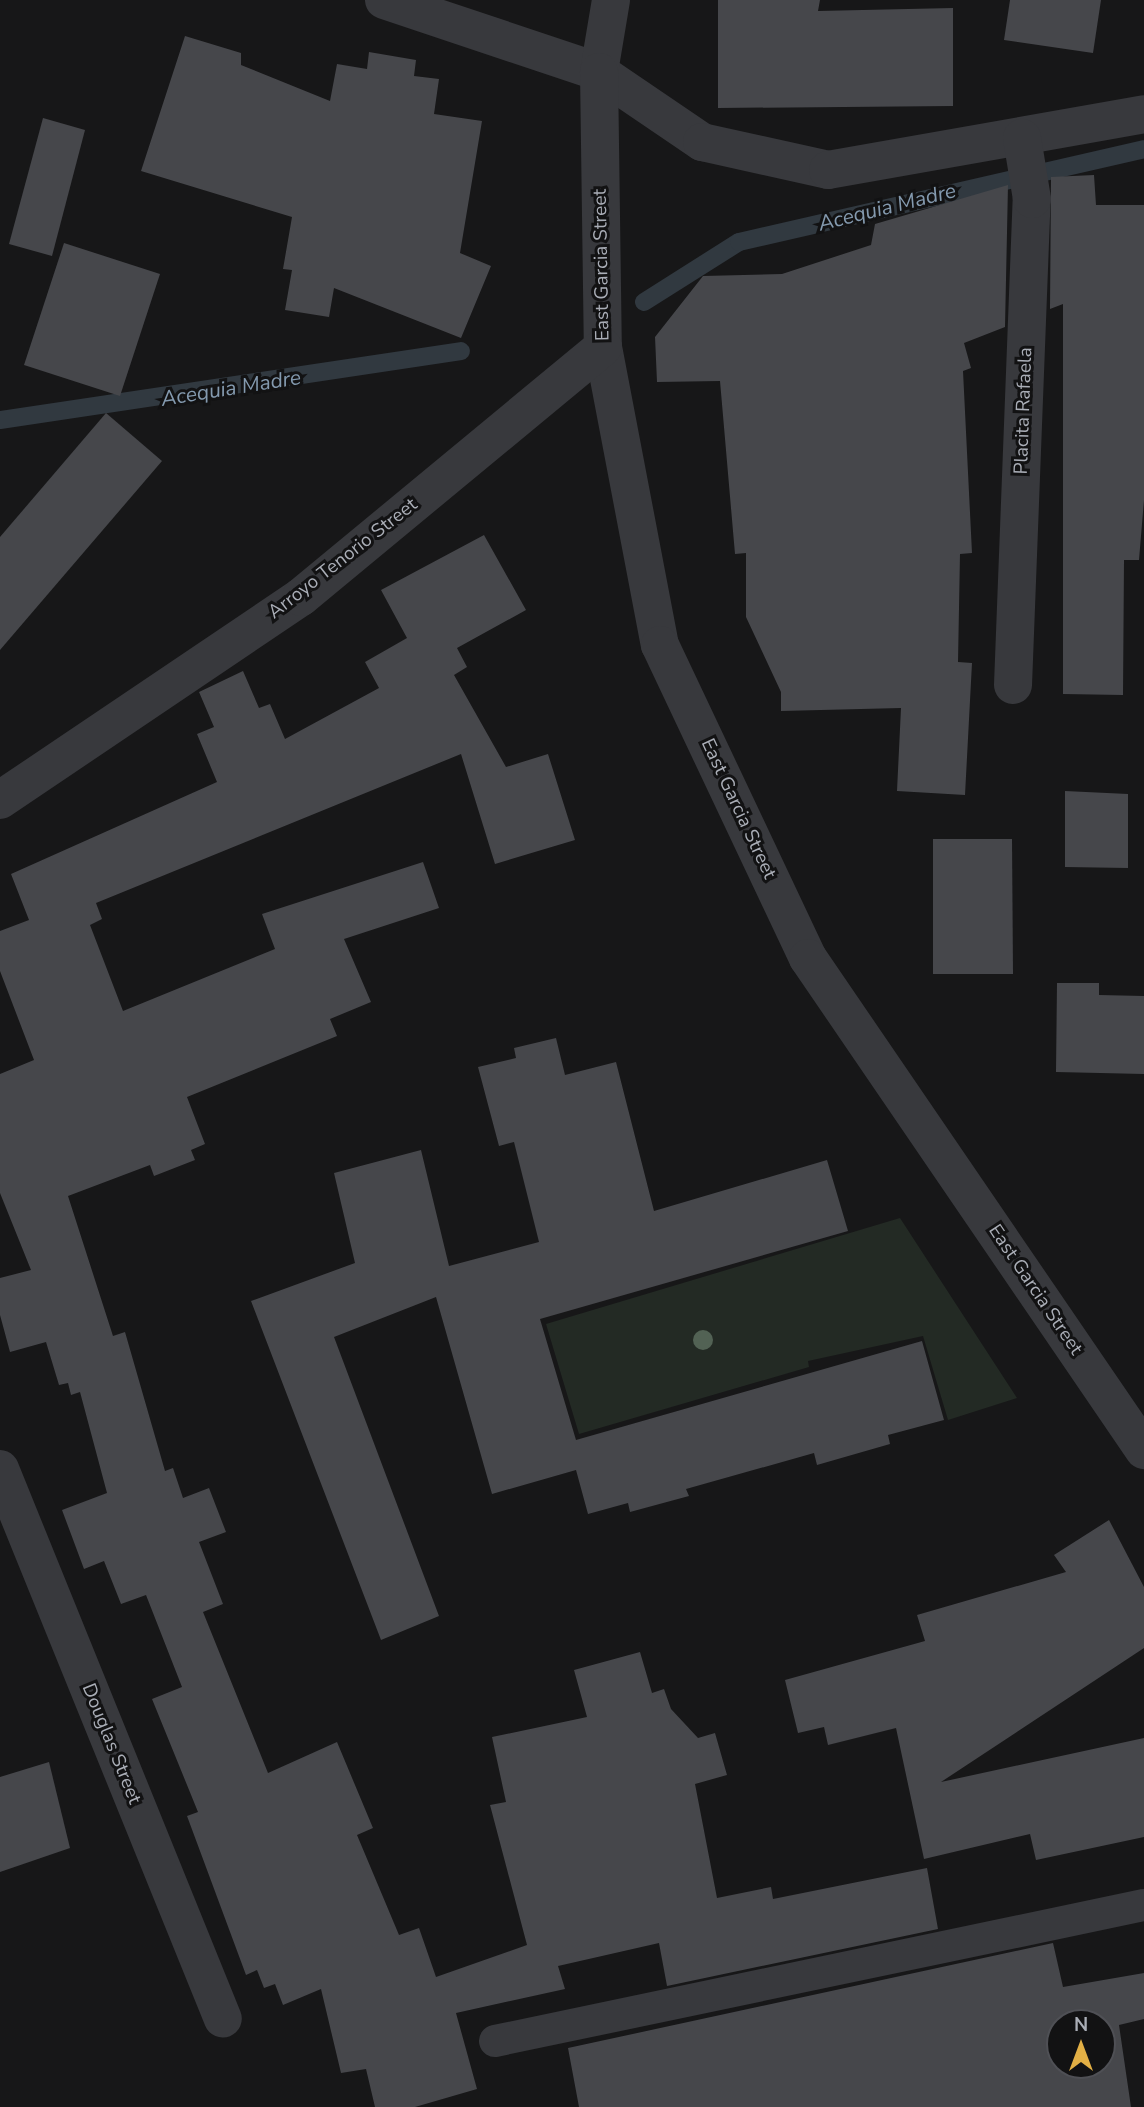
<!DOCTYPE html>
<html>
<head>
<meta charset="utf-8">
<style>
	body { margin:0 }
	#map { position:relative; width:1144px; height:2107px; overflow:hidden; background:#171718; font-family:"Nunito Sans",sans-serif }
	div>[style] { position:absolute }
	.green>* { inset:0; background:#232a24 }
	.stream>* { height:18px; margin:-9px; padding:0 9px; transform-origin:9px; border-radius:9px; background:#313940 }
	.building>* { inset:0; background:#46474b }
	.lane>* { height:32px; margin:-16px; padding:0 16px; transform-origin:16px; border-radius:16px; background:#38393d }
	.street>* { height:38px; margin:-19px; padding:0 19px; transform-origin:19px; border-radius:19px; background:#38393d }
	.trees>* { width:20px; height:20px; margin:-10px; border-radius:50%; background:#526254 }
	span { translate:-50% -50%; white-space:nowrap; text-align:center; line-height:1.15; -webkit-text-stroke:6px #121213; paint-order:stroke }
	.street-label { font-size:19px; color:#aaaeb7 }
	.water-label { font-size:21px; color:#849aaf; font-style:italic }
	.north { position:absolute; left:1046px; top:2009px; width:70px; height:70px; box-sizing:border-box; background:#121213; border:2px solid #4f5055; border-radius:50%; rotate:0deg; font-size:19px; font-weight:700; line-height:28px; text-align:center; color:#aaaeb7 }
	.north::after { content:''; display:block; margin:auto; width:24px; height:32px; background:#e2af45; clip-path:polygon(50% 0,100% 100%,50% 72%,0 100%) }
</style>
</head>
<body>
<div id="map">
	<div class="green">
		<i style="clip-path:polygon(900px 1218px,1017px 1398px,948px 1420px,923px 1336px,808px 1361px,809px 1367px,579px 1434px,546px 1324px)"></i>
	</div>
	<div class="stream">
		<i style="left:644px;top:302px;width:112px;rotate:-32.3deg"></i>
		<i style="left:739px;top:242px;width:416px;rotate:-12.9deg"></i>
		<i style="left:0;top:420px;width:466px;rotate:-8.5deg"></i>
	</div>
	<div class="building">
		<i style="clip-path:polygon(718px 0,820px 0,818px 11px,953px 8px,953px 106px,718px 108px)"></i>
		<i style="clip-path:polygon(1010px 0,1101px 0,1093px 53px,1004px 40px)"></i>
		<i style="clip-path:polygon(185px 36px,241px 53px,241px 65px,330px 101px,337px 64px,367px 69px,369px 52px,416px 60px,414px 76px,439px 79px,434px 114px,482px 121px,460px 253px,491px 266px,461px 338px,334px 288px,329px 317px,285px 310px,292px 270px,283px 269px,292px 217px,141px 171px)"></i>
		<i style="clip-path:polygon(43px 118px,85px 130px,52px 256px,9px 244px)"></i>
		<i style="clip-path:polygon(1094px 175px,1096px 205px,1144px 205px,1144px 500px,1139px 560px,1124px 560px,1123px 695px,1063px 694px,1063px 304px,1050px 309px,1051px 177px)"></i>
		<i style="clip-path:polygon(1008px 185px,1005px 327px,964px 343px,971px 368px,963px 371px,972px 553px,960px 554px,958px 662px,972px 663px,965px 795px,897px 791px,901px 708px,781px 711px,781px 692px,746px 617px,746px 553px,735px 554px,720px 381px,657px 382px,655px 337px,703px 276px,782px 274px,871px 245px,875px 224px)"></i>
		<i style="clip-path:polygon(64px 243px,160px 274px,120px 396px,24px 365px)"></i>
		<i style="clip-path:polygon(106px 413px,162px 461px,0 650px,0 537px)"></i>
		<i style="clip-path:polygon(484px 535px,526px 610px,457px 648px,467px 667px,454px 675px,506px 767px,548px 754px,575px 840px,495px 864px,461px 754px,96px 903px,102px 919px,90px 925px,123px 1011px,275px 949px,262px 914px,423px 862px,439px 908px,344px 939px,371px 1002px,330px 1019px,337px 1036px,187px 1097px,205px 1144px,191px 1150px,195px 1160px,154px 1176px,150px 1165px,68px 1196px,113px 1336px,125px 1332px,165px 1471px,173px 1468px,183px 1498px,209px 1488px,226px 1532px,199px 1542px,223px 1604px,203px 1612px,268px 1773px,337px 1742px,373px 1828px,357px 1835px,399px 1935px,419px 1928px,436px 1977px,527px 1945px,490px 1805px,506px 1802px,492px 1737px,587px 1717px,574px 1670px,640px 1652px,652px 1693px,664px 1689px,671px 1709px,698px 1738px,715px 1733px,727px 1775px,695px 1784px,717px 1898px,771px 1887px,773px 1899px,927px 1868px,938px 1929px,667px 1986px,659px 1943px,558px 1966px,565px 1989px,456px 2013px,477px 2089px,415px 2107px,375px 2107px,366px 2069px,341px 2073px,321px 1989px,283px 2005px,275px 1984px,264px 1988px,257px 1970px,246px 1975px,187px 1816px,198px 1812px,152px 1699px,182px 1687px,146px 1595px,121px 1604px,104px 1561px,84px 1569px,62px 1510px,107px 1493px,80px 1392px,71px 1395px,68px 1383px,59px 1385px,46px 1342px,10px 1352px,0 1315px,0 1278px,31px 1270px,0 1193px,0 1074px,34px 1060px,0 971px,0 931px,29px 920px,11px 874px,217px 782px,197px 734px,214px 727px,199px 692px,243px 671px,259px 708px,270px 704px,285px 739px,379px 688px,365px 662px,407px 638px,381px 590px)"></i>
		<i style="clip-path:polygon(1065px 791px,1128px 794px,1128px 868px,1065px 867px)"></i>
		<i style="clip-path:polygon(933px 839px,1012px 839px,1013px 974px,933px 974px)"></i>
		<i style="clip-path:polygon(1057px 983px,1099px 983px,1099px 995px,1144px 996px,1144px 1074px,1056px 1072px)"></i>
		<i style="clip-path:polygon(556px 1038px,565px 1075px,616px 1062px,654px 1211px,827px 1160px,848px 1231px,540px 1319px,576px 1440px,922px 1341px,944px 1420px,888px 1435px,890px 1444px,817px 1465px,814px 1453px,686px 1489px,689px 1496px,630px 1512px,628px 1503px,588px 1514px,576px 1470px,492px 1494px,436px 1297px,334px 1337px,439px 1616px,381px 1640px,251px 1301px,355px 1263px,334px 1173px,421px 1150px,449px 1266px,539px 1242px,514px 1142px,499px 1146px,478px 1067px,516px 1058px,514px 1048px)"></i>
		<i style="clip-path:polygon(1109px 1520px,1144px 1587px,1144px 1648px,941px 1782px,1144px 1738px,1144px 1837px,1036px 1860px,1030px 1834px,924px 1859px,896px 1728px,828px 1745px,824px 1727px,798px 1733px,785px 1680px,925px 1641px,917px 1615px,1066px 1572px,1054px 1555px)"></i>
		<i style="clip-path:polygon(49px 1762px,70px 1848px,0 1872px,0 1777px)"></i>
		<i style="clip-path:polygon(evenodd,1053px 1943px,1063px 1987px,1144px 1973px,1144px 2019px,1119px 2025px,1131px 2107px,579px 2107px,568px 2048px,1053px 1943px,1060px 2023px,1102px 2023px,1102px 2065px,1060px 2065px,1060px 2023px)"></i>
	</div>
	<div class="lane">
		<i style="left:495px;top:2041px;width:663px;rotate:-11.84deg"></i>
	</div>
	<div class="street">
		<i style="left:384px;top:0;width:227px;rotate:18.5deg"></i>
		<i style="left:599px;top:72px;width:125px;rotate:34.2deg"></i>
		<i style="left:702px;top:142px;width:129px;rotate:12.5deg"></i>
		<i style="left:828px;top:170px;width:321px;rotate:-10deg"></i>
		<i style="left:611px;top:0;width:73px;rotate:99.5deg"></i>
		<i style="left:599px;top:72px;width:275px;rotate:89.2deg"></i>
		<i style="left:603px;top:347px;width:303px;rotate:79.2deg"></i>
		<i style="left:660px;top:645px;width:346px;rotate:64.7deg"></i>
		<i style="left:808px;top:958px;width:596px;rotate:55.67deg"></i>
		<i style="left:1013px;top:685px;width:486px;rotate:-87.8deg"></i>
		<i style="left:1032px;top:199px;width:62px;rotate:-99.3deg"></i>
		<i style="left:0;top:800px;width:363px;rotate:-34deg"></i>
		<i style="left:301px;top:597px;width:392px;rotate:-39.6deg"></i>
		<i style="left:0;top:1469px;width:593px;rotate:67.93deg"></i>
	</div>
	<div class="trees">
		<i style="left:703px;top:1340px"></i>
	</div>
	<div class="street-label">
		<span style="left:602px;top:265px;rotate:-91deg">East Garcia Street</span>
		<span style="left:1024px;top:411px;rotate:-88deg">Placita Rafaela</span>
		<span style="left:343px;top:559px;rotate:-38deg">Arroyo Tenorio Street</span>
		<span style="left:738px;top:809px;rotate:65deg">East Garcia Street</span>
		<span style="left:1035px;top:1290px;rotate:56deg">East Garcia Street</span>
		<span style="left:111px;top:1744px;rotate:68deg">Douglas Street</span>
	</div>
	<div class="water-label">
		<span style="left:887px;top:207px;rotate:-14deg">Acequia Madre</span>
		<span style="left:231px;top:388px;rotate:-9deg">Acequia Madre</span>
	</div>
	<div class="north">N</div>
</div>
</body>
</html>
